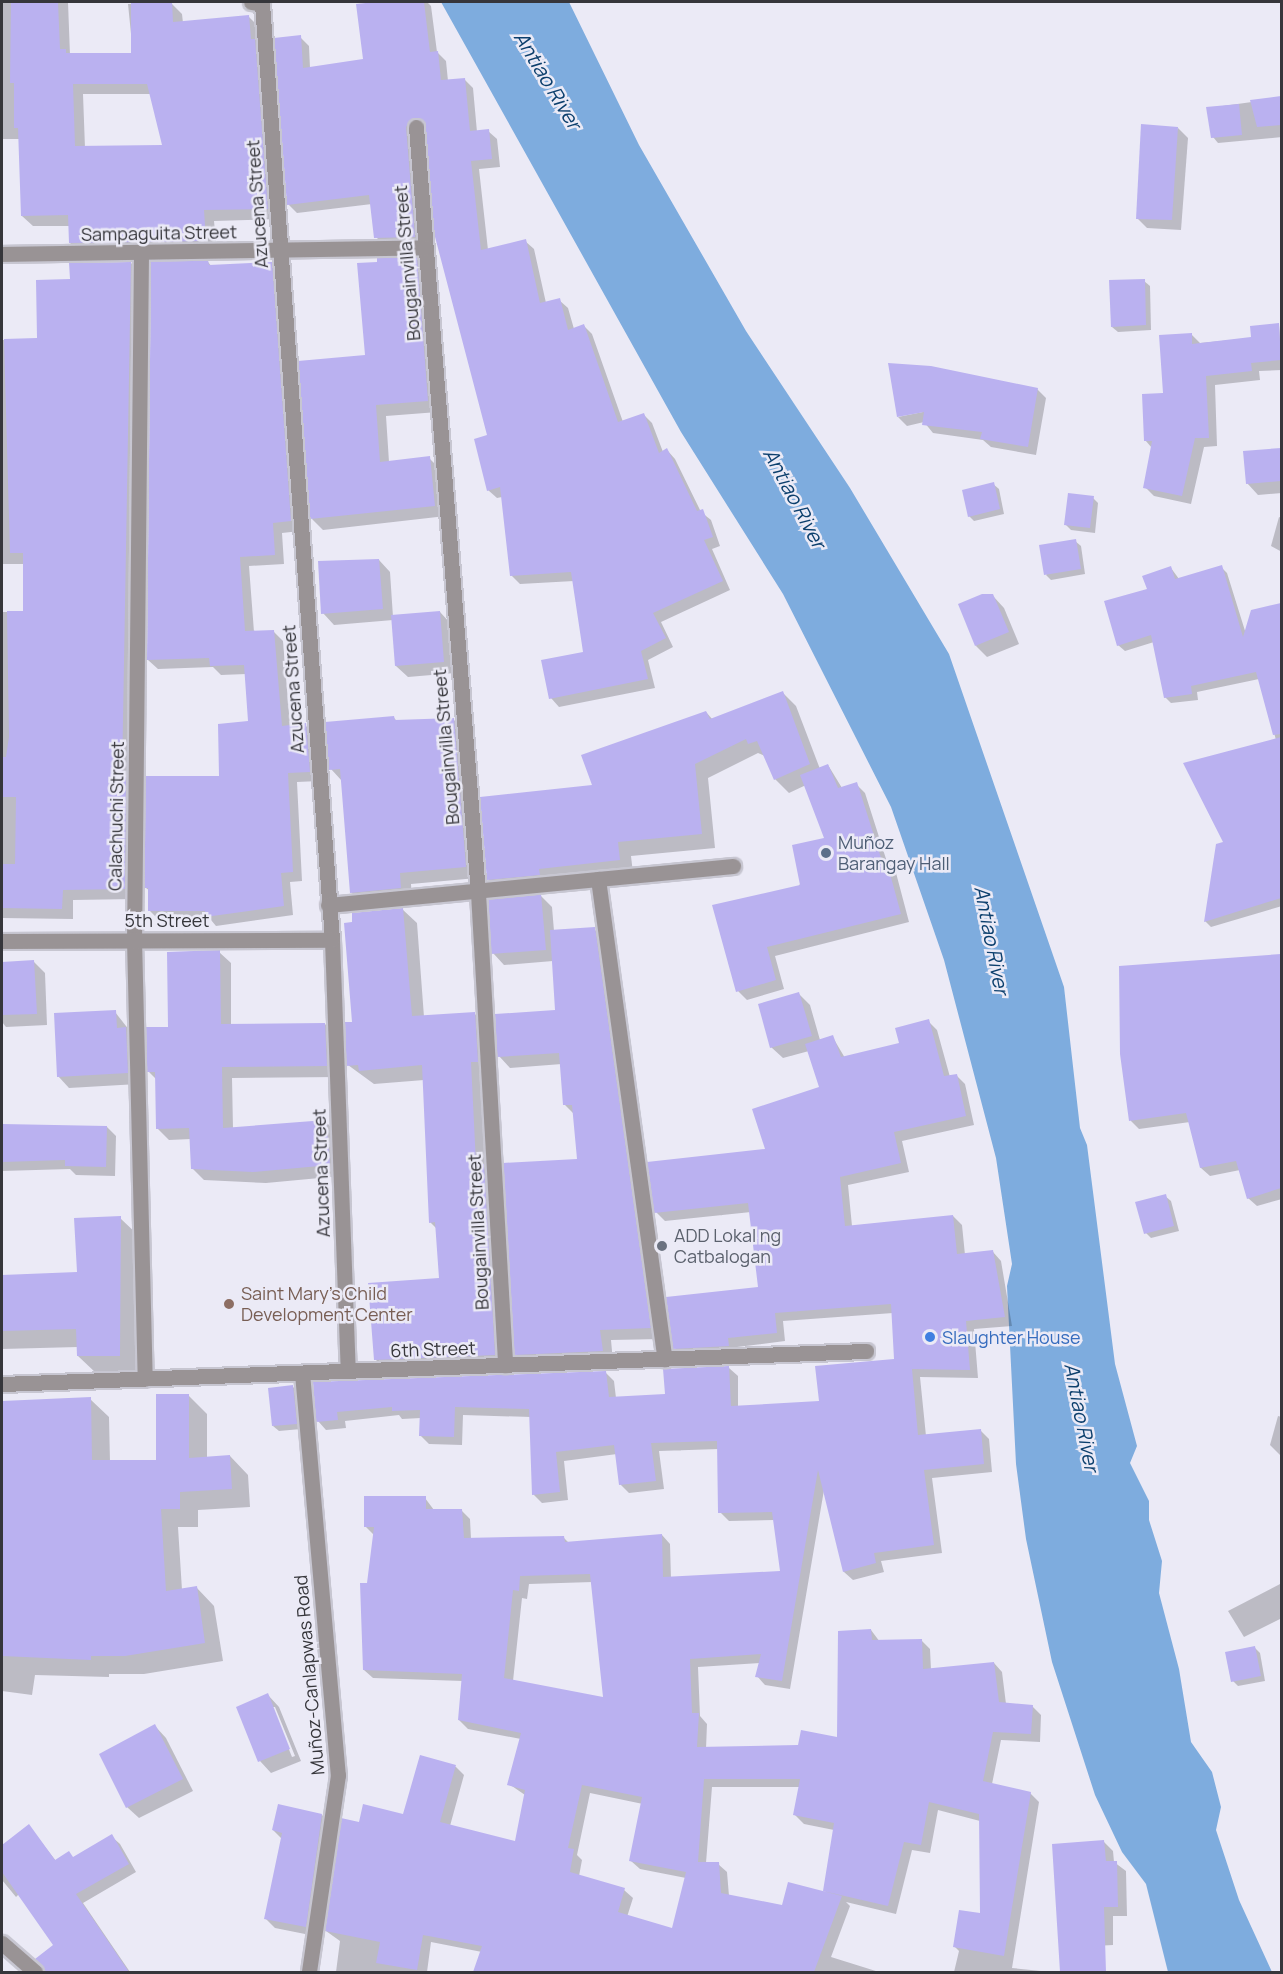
<!DOCTYPE html>
<html>
<head>
<meta charset="utf-8">
<style>
	body { margin:0 }
	#map { position:relative; width:1283px; height:1974px; overflow:hidden; background:#ebeaf6; font-family:Manrope,sans-serif }
	div>[style] { position:absolute }
	.water>* { inset:0; background:#7eacde }
	.shadow>* { inset:0; background:#0003 }
	.building>* { inset:0; background:#bab1f0 }
	.roads { filter:drop-shadow(2px 0 #c7c6d1) drop-shadow(-2px 0 #c7c6d1) drop-shadow(0 2px #c7c6d1) drop-shadow(0 -2px #c7c6d1) }
	.minor>* { height:15px; margin:-7.5px; padding:0 7.5px; transform-origin:7.5px; border-radius:7.5px; background:#999395 }
	.dots>* { width:16px; height:16px; translate:-50% -50%; box-sizing:border-box; border:3px solid #ebeaf6; border-radius:50% }
	span { translate:-50% -50%; white-space:nowrap; text-align:center; line-height:1.15; -webkit-text-stroke:5px #ebeaf6; paint-order:stroke }
	.street-label { font-size:18px; color:#36363b }
	.service-label { font-size:18px; color:#4e5e75 }
	.left { translate:0 -50%; text-align:left }
	.worship-label { font-size:18px; color:#5b616d }
	.education-label { font-size:18px; color:#785e54 }
	.shop-label { font-size:18px; color:#366cbe }
	.water-label { font-size:20px; color:#0c3f6d; font-style:italic }
	.frame { position:absolute; inset:0; border:3px solid #36363b; pointer-events:none }
</style>
</head>
<body>
<div id="map">
	<div class="water">
		<i style="clip-path:polygon(441px 2px,569px 2px,639px 145px,746px 331px,850px 488px,949px 654px,1064px 987px,1080px 1128px,1087px 1145px,1115px 1364px,1137px 1446px,1130px 1463px,1149px 1501px,1149px 1520px,1162px 1561px,1159px 1593px,1179px 1669px,1191px 1742px,1212px 1772px,1221px 1807px,1216px 1830px,1239px 1900px,1272px 1972px,1168px 1972px,1146px 1884px,1122px 1852px,1095px 1795px,1052px 1662px,1026px 1539px,1016px 1464px,1007px 1286px,1012px 1264px,996px 1158px,944px 960px,891px 807px,783px 594px,681px 432px)"></i>
	</div>
	<div class="shadow">
		<i style="clip-path:polygon(evenodd,2px 2px,68px 2px,70px 55px,133px 54px,128px 4px,171px 3px,182px 14px,183px 23px,248px 16px,259px 27px,278px 219px,214px 221px,217px 251px,81px 253px,70px 243px,70px 226px,33px 226px,22px 216px,20px 139px,2px 139px,2px 2px,83px 94px,151px 94px,164px 147px,85px 148px,83px 94px)"></i>
		<i style="clip-path:polygon(387px 2px,427px 2px,431px 6px,437px 52px,446px 61px,448px 81px,464px 79px,473px 88px,477px 132px,488px 131px,497px 139px,500px 167px,479px 169px,488px 250px,525px 241px,534px 249px,546px 303px,559px 300px,568px 308px,574px 329px,584px 326px,592px 334px,623px 422px,643px 414px,652px 423px,663px 452px,667px 450px,675px 459px,701px 512px,711px 520px,720px 546px,712px 549px,730px 590px,661px 622px,673px 647px,648px 660px,655px 688px,559px 707px,551px 698px,585px 653px,574px 581px,520px 584px,511px 575px,502px 497px,497px 498px,488px 490px,489px 437px,426px 126px,414px 136px,423px 245px,385px 246px,376px 237px,372px 204px,297px 213px,288px 204px,300px 37px,309px 46px,310px 68px,365px 60px,358px 5px)"></i>
		<i style="clip-path:polygon(1282px 98px,1282px 137px,1218px 143px,1213px 137px,1208px 108px)"></i>
		<i style="clip-path:polygon(1178px 128px,1188px 138px,1181px 230px,1147px 228px,1137px 218px)"></i>
		<i style="clip-path:polygon(416px 258px,427px 269px,438px 412px,386px 416px,389px 462px,429px 458px,440px 469px,446px 516px,323px 530px,312px 519px)"></i>
		<i style="clip-path:polygon(208px 262px,212px 267px,271px 264px,281px 274px,300px 531px,282px 533px,284px 564px,249px 566px,254px 632px,273px 631px,283px 641px,290px 726px,305px 725px,315px 735px,319px 781px,297px 782px,302px 881px,290px 882px,293px 915px,216px 926px,211px 920px,159px 920px,149px 910px,150px 891px,146px 888px,220px 778px,250px 723px,246px 674px,221px 675px,213px 667px,158px 669px,148px 660px)"></i>
		<i style="clip-path:polygon(131px 263px,141px 274px,135px 899px,73px 900px,73px 919px,2px 918px,2px 612px,24px 612px,24px 564px,2px 564px,2px 340px,39px 340px,71px 280px)"></i>
		<i style="clip-path:polygon(1144px 281px,1150px 286px,1151px 330px,1118px 332px,1112px 327px)"></i>
		<i style="clip-path:polygon(1279px 325px,1282px 370px,1259px 371px,1260px 380px,1215px 385px,1217px 446px,1204px 447px,1191px 504px,1154px 496px,1145px 487px,1152px 448px,1145px 440px,1191px 334px,1200px 343px,1253px 338px)"></i>
		<i style="clip-path:polygon(1037px 389px,1046px 398px,1036px 455px,991px 447px,983px 440px,933px 433px,924px 422px,907px 426px,898px 417px)"></i>
		<i style="clip-path:polygon(1282px 449px,1282px 493px,1258px 495px,1247px 483px,1245px 452px)"></i>
		<i style="clip-path:polygon(993px 484px,999px 489px,1004px 514px,974px 521px,969px 516px)"></i>
		<i style="clip-path:polygon(1093px 498px,1098px 503px,1095px 533px,1071px 530px,1066px 525px)"></i>
		<i style="clip-path:polygon(1279px 517px,1282px 518px,1282px 552px,1271px 546px)"></i>
		<i style="clip-path:polygon(1075px 541px,1081px 546px,1085px 574px,1051px 580px,1046px 575px)"></i>
		<i style="clip-path:polygon(379px 560px,390px 572px,393px 617px,440px 612px,451px 624px,455px 673px,408px 677px,396px 666px,393px 620px,334px 625px,323px 613px)"></i>
		<i style="clip-path:polygon(1221px 567px,1227px 573px,1246px 634px,1252px 612px,1282px 605px,1282px 906px,1211px 927px,1205px 921px,1225px 843px,1276px 740px,1259px 679px,1197px 692px,1198px 700px,1171px 703px,1165px 697px,1154px 642px,1125px 651px,1118px 645px,1149px 590px,1171px 568px,1179px 579px)"></i>
		<i style="clip-path:polygon(993px 596px,1004px 608px,1019px 644px,987px 657px,976px 646px)"></i>
		<i style="clip-path:polygon(783px 693px,796px 706px,820px 769px,828px 765px,842px 788px,856px 784px,865px 793px,887px 862px,895px 869px,909px 922px,775px 956px,784px 989px,747px 1000px,738px 991px,826px 839px,806px 785px,789px 793px,775px 779px,765px 756px,758px 753px,708px 778px,715px 848px,631px 856px,633px 873px,502px 893px,488px 879px,594px 786px,706px 712px,713px 720px)"></i>
		<i style="clip-path:polygon(394px 718px,397px 721px,453px 719px,465px 731px,477px 878px,411px 884px,412px 899px,363px 904px,351px 892px,342px 781px,331px 769px)"></i>
		<i style="clip-path:polygon(541px 896px,552px 907px,554px 931px,594px 929px,605px 940px,661px 1339px,611px 1340px,613px 1362px,527px 1365px,516px 1354px,578px 1161px,574px 1114px,565px 1105px,562px 1064px,510px 1068px,499px 1056px,556px 1012px,553px 961px,504px 965px,493px 953px)"></i>
		<i style="clip-path:polygon(402px 909px,417px 923px,424px 1017px,474px 1013px,489px 1028px,508px 1369px,390px 1374px,375px 1359px,441px 1279px,436px 1228px,430px 1222px,424px 1080px,374px 1084px,348px 1065px,354px 1024px)"></i>
		<i style="clip-path:polygon(219px 952px,231px 963px,231px 1025px,325px 1024px,336px 1036px,338px 1077px,232px 1078px,233px 1129px,326px 1122px,337px 1133px,341px 1176px,266px 1183px,204px 1180px,192px 1168px,191px 1139px,169px 1140px,157px 1128px,156px 1079px,149px 1072px,170px 1028px)"></i>
		<i style="clip-path:polygon(1282px 955px,1282px 1151px,1276px 1152px,1282px 1170px,1282px 1199px,1257px 1206px,1248px 1198px,1240px 1170px,1210px 1176px,1201px 1168px,1190px 1122px,1139px 1129px,1131px 1121px,1121px 1054px,1120px 968px)"></i>
		<i style="clip-path:polygon(33px 961px,45px 973px,47px 1025px,6px 1027px,2px 1022px,2px 963px)"></i>
		<i style="clip-path:polygon(evenodd,799px 994px,810px 1005px,820px 1040px,832px 1036px,845px 1058px,901px 1044px,928px 1021px,937px 1030px,950px 1077px,956px 1075px,965px 1084px,974px 1125px,902px 1141px,909px 1172px,848px 1185px,852px 1226px,953px 1216px,962px 1225px,965px 1255px,993px 1252px,1001px 1261px,1012px 1326px,974px 1329px,978px 1378px,920px 1377px,926px 1436px,981px 1431px,989px 1439px,992px 1472px,932px 1478px,942px 1553px,881px 1561px,884px 1572px,853px 1580px,844px 1572px,824px 1490px,790px 1689px,765px 1685px,757px 1676px,760px 1663px,698px 1667px,700px 1716px,707px 1724px,706px 1749px,800px 1747px,838px 1738px,871px 1630px,880px 1642px,921px 1640px,930px 1649px,931px 1670px,994px 1663px,1002px 1672px,1006px 1704px,1032px 1706px,1041px 1715px,1040px 1742px,1001px 1740px,992px 1784px,1030px 1793px,1039px 1802px,1012px 1968px,1051px 1972px,954px 1972px,959px 1951px,955px 1947px,981px 1915px,980px 1821px,938px 1810px,930px 1853px,912px 1850px,896px 1914px,846px 1902px,850px 1906px,831px 1957px,879px 1972px,475px 1972px,482px 1952px,431px 1942px,427px 1972px,336px 1972px,340px 1941px,326px 1931px,360px 1824px,404px 1816px,421px 1756px,456px 1767px,464px 1775px,450px 1826px,516px 1843px,525px 1795px,509px 1784px,521px 1739px,468px 1729px,459px 1720px,463px 1681px,373px 1678px,364px 1670px,375px 1536px,365px 1526px,425px 1498px,434px 1510px,461px 1510px,470px 1519px,471px 1539px,563px 1537px,569px 1543px,662px 1535px,670px 1544px,671px 1579px,782px 1572px,775px 1520px,729px 1521px,720px 1512px,719px 1449px,659px 1451px,664px 1489px,629px 1493px,620px 1484px,617px 1454px,564px 1461px,568px 1500px,542px 1503px,533px 1494px,531px 1417px,463px 1415px,462px 1445px,429px 1444px,420px 1435px,421px 1418px,402px 1419px,399px 1415px,345px 1421px,346px 1428px,326px 1430px,318px 1421px,314px 1385px,605px 1372px,614px 1381px,616px 1398px,666px 1395px,729px 1368px,738px 1376px,738px 1407px,820px 1402px,896px 1361px,893px 1313px,783px 1321px,785px 1341px,737px 1347px,737px 1355px,684px 1357px,675px 1348px,759px 1289px,751px 1212px,665px 1221px,656px 1212px,767px 1150px,821px 1088px,809px 1051px,783px 1058px,771px 1047px,799px 994px,593px 1582px,605px 1699px,513px 1681px,522px 1598px,527px 1599px,529px 1584px,593px 1582px,799px 994px,712px 1787px,800px 1787px,795px 1815px,804px 1824px,834px 1830px,824px 1890px,828px 1894px,783px 1907px,729px 1896px,727px 1872px,718px 1864px,706px 1863px,712px 1787px,799px 994px,590px 1793px,643px 1804px,631px 1861px,640px 1869px,686px 1878px,673px 1930px,627px 1917px,633px 1898px,624px 1890px,579px 1876px,582px 1860px,577px 1855px,590px 1793px)"></i>
		<i style="clip-path:polygon(115px 1012px,137px 1040px,138px 1084px,69px 1088px,58px 1076px)"></i>
		<i style="clip-path:polygon(2px 1125px,107px 1127px,116px 1136px,115px 1176px,76px 1175px,70px 1169px,2px 1171px)"></i>
		<i style="clip-path:polygon(1165px 1196px,1171px 1201px,1179px 1231px,1151px 1238px,1146px 1233px)"></i>
		<i style="clip-path:polygon(120px 1218px,139px 1236px,138px 1374px,97px 1374px,78px 1356px,78px 1347px,2px 1349px,2px 1276px,78px 1274px)"></i>
		<i style="clip-path:polygon(293px 1387px,298px 1392px,301px 1429px,279px 1431px,273px 1426px)"></i>
		<i style="clip-path:polygon(188px 1395px,207px 1414px,207px 1458px,230px 1456px,248px 1475px,250px 1507px,198px 1510px,198px 1527px,178px 1527px,182px 1590px,196px 1587px,214px 1606px,223px 1661px,144px 1674px,109px 1674px,109px 1677px,35px 1675px,32px 1695px,2px 1691px,2px 1402px,90px 1399px,109px 1417px,110px 1462px,158px 1461px)"></i>
		<i style="clip-path:polygon(1278px 1416px,1282px 1417px,1282px 1457px,1270px 1445px)"></i>
		<i style="clip-path:polygon(1282px 1583px,1282px 1618px,1244px 1637px,1228px 1611px)"></i>
		<i style="clip-path:polygon(1254px 1647px,1260px 1653px,1265px 1681px,1238px 1686px,1233px 1681px)"></i>
		<i style="clip-path:polygon(evenodd,268px 1695px,279px 1707px,301px 1761px,271px 1773px,260px 1761px,268px 1695px,272px 1707px,275px 1707px,295px 1756px,292px 1757px,272px 1707px)"></i>
		<i style="clip-path:polygon(155px 1726px,166px 1738px,193px 1791px,139px 1818px,127px 1807px)"></i>
		<i style="clip-path:polygon(322px 1815px,331px 1825px,315px 1936px,275px 1928px,266px 1919px,282px 1839px,273px 1830px)"></i>
		<i style="clip-path:polygon(29px 1826px,56px 1861px,74px 1858px,111px 1836px,120px 1844px,136px 1872px,83px 1903px,130px 1972px,73px 1972px,19px 1894px,16px 1897px,2px 1880px,2px 1847px)"></i>
		<i style="clip-path:polygon(1104px 1842px,1113px 1851px,1114px 1862px,1126px 1871px,1127px 1916px,1113px 1916px,1113px 1945px,1094px 1946px)"></i>
	</div>
	<div class="building">
		<i style="clip-path:polygon(evenodd,11px 2px,58px 2px,60px 49px,66px 49px,66px 53px,131px 53px,131px 2px,172px 2px,173px 22px,249px 15px,251px 39px,255px 39px,268px 209px,204px 210px,206px 241px,69px 243px,68px 215px,21px 216px,18px 128px,14px 128px,14px 83px,10px 83px,11px 2px,73px 84px,147px 84px,162px 145px,75px 146px,73px 84px)"></i>
		<i style="clip-path:polygon(375px 2px,424px 2px,430px 52px,438px 51px,441px 80px,465px 78px,470px 131px,489px 129px,492px 159px,471px 161px,481px 250px,526px 239px,540px 303px,560px 298px,568px 330px,584px 324px,618px 422px,644px 413px,659px 453px,667px 448px,697px 511px,703px 509px,713px 537px,704px 540px,723px 581px,653px 613px,666px 638px,641px 651px,648px 679px,549px 699px,541px 660px,583px 652px,571px 572px,510px 576px,500px 487px,487px 491px,474px 439px,487px 435px,434px 233px,424px 121px,411px 119px,406px 127px,415px 237px,374px 238px,369px 195px,287px 205px,274px 38px,301px 35px,303px 68px,363px 59px,356px 4px)"></i>
		<i style="clip-path:polygon(1281px 96px,1281px 125px,1257px 127px,1250px 100px)"></i>
		<i style="clip-path:polygon(1239px 104px,1242px 135px,1211px 138px,1206px 107px)"></i>
		<i style="clip-path:polygon(1141px 124px,1178px 127px,1172px 220px,1136px 219px)"></i>
		<i style="clip-path:polygon(417px 257px,428px 401px,376px 405px,380px 462px,430px 456px,435px 506px,310px 519px,298px 361px,365px 355px,357px 263px,377px 262px,377px 258px)"></i>
		<i style="clip-path:polygon(208px 260px,209px 265px,272px 262px,291px 521px,273px 523px,275px 555px,240px 557px,245px 631px,274px 630px,282px 726px,306px 723px,310px 772px,288px 773px,293px 872px,281px 873px,284px 906px,205px 917px,205px 911px,148px 911px,148px 888px,144px 888px,145px 776px,219px 776px,218px 724px,248px 721px,244px 665px,210px 666px,209px 658px,147px 660px,151px 261px)"></i>
		<i style="clip-path:polygon(131px 262px,122px 776px,126px 776px,125px 889px,63px 890px,62px 909px,2px 908px,2px 864px,15px 864px,16px 797px,2px 797px,2px 757px,6px 757px,9px 737px,7px 611px,23px 611px,23px 553px,10px 553px,4px 339px,37px 338px,36px 280px,70px 279px,69px 263px)"></i>
		<i style="clip-path:polygon(1145px 279px,1146px 325px,1111px 327px,1109px 280px)"></i>
		<i style="clip-path:polygon(1279px 323px,1281px 360px,1251px 363px,1252px 371px,1206px 376px,1209px 438px,1195px 438px,1182px 496px,1143px 488px,1152px 441px,1144px 441px,1142px 394px,1163px 393px,1159px 335px,1192px 333px,1192px 344px,1251px 337px,1250px 326px)"></i>
		<i style="clip-path:polygon(888px 363px,931px 366px,1038px 388px,1028px 447px,980px 439px,982px 432px,922px 425px,924px 412px,897px 417px)"></i>
		<i style="clip-path:polygon(1281px 448px,1281px 481px,1246px 484px,1243px 451px)"></i>
		<i style="clip-path:polygon(994px 482px,1000px 509px,968px 517px,962px 490px)"></i>
		<i style="clip-path:polygon(1068px 493px,1094px 496px,1090px 528px,1064px 525px)"></i>
		<i style="clip-path:polygon(1076px 539px,1081px 569px,1044px 575px,1039px 545px)"></i>
		<i style="clip-path:polygon(379px 559px,383px 609px,321px 614px,318px 561px)"></i>
		<i style="clip-path:polygon(1222px 565px,1243px 637px,1251px 610px,1281px 603px,1281px 734px,1273px 735px,1256px 672px,1191px 686px,1192px 694px,1164px 698px,1151px 635px,1117px 646px,1104px 601px,1147px 589px,1142px 576px,1171px 566px,1175px 579px)"></i>
		<i style="clip-path:polygon(982px 594px,993px 594px,1009px 632px,975px 646px,958px 604px)"></i>
		<i style="clip-path:polygon(440px 611px,444px 662px,395px 666px,391px 615px)"></i>
		<i style="clip-path:polygon(783px 691px,810px 764px,774px 780px,757px 741px,748px 744px,746px 739px,695px 764px,702px 834px,618px 842px,620px 860px,539px 869px,540px 875px,487px 880px,480px 797px,592px 785px,581px 755px,706px 711px,710px 719px)"></i>
		<i style="clip-path:polygon(394px 716px,395px 720px,454px 718px,466px 867px,400px 873px,401px 888px,350px 893px,340px 769px,329px 770px,325px 722px)"></i>
		<i style="clip-path:polygon(1281px 737px,1281px 898px,1204px 922px,1216px 844px,1223px 842px,1183px 763px)"></i>
		<i style="clip-path:polygon(828px 764px,838px 788px,857px 782px,882px 861px,886px 859px,901px 914px,767px 947px,776px 980px,736px 992px,712px 905px,800px 885px,792px 845px,824px 838px,800px 775px)"></i>
		<i style="clip-path:polygon(541px 894px,546px 950px,491px 954px,488px 899px)"></i>
		<i style="clip-path:polygon(403px 908px,412px 1016px,475px 1012px,478px 1062px,471px 1062px,476px 1164px,484px 1164px,495px 1355px,374px 1360px,368px 1283px,439px 1278px,435px 1222px,429px 1223px,422px 1065px,359px 1071px,358px 1065px,346px 1066px,345px 1022px,352px 1022px,344px 923px,352px 922px,352px 913px)"></i>
		<i style="clip-path:polygon(595px 927px,651px 1328px,600px 1330px,603px 1351px,514px 1355px,503px 1163px,577px 1159px,572px 1105px,563px 1105px,559px 1053px,497px 1057px,495px 1014px,555px 1010px,550px 930px)"></i>
		<i style="clip-path:polygon(220px 950px,221px 1024px,325px 1023px,327px 1066px,222px 1067px,223px 1128px,326px 1120px,330px 1165px,253px 1172px,191px 1169px,189px 1128px,156px 1129px,155px 1072px,147px 1072px,146px 1027px,168px 1027px,167px 952px)"></i>
		<i style="clip-path:polygon(1281px 954px,1281px 1188px,1247px 1199px,1236px 1161px,1200px 1168px,1186px 1113px,1129px 1121px,1120px 1054px,1119px 966px)"></i>
		<i style="clip-path:polygon(34px 960px,37px 1014px,2px 1015px,2px 962px)"></i>
		<i style="clip-path:polygon(799px 992px,812px 1036px,770px 1048px,758px 1004px)"></i>
		<i style="clip-path:polygon(116px 1010px,117px 1028px,126px 1027px,128px 1073px,57px 1077px,54px 1013px)"></i>
		<i style="clip-path:polygon(evenodd,929px 1019px,944px 1076px,957px 1074px,966px 1116px,894px 1132px,901px 1163px,840px 1177px,845px 1226px,953px 1215px,957px 1254px,993px 1250px,1005px 1317px,966px 1321px,970px 1370px,912px 1369px,918px 1435px,981px 1429px,984px 1464px,924px 1470px,934px 1545px,874px 1553px,876px 1563px,843px 1572px,818px 1470px,782px 1681px,755px 1677px,761px 1654px,690px 1659px,692px 1713px,699px 1713px,697px 1747px,798px 1745px,801px 1730px,837px 1737px,838px 1631px,871px 1629px,872px 1640px,922px 1639px,923px 1669px,994px 1662px,999px 1702px,1033px 1705px,1031px 1734px,993px 1732px,983px 1781px,1031px 1792px,1004px 1956px,953px 1947px,959px 1910px,980px 1913px,979px 1814px,929px 1802px,921px 1845px,904px 1842px,888px 1906px,823px 1891px,834px 1823px,793px 1815px,800px 1779px,704px 1779px,698px 1862px,719px 1862px,721px 1893px,782px 1905px,788px 1882px,842px 1896px,814px 1972px,473px 1972px,482px 1946px,423px 1935px,417px 1970px,376px 1963px,380px 1942px,325px 1931px,341px 1818px,359px 1822px,363px 1804px,403px 1814px,420px 1755px,456px 1765px,440px 1822px,515px 1841px,525px 1790px,507px 1785px,521px 1733px,458px 1720px,462px 1674px,363px 1670px,360px 1583px,367px 1583px,374px 1527px,364px 1527px,364px 1496px,426px 1496px,426px 1509px,462px 1509px,464px 1538px,564px 1536px,565px 1542px,662px 1534px,663px 1577px,780px 1571px,772px 1512px,718px 1513px,717px 1441px,651px 1443px,656px 1481px,619px 1485px,614px 1445px,556px 1452px,560px 1492px,532px 1495px,529px 1409px,455px 1407px,454px 1437px,419px 1436px,420px 1410px,392px 1411px,392px 1407px,337px 1412px,338px 1420px,316px 1422px,313px 1382px,606px 1371px,609px 1397px,665px 1394px,663px 1369px,729px 1366px,731px 1406px,819px 1401px,815px 1366px,894px 1359px,891px 1304px,775px 1313px,777px 1333px,728px 1338px,729px 1346px,673px 1349px,666px 1297px,758px 1287px,748px 1203px,654px 1213px,647px 1162px,765px 1149px,752px 1109px,819px 1087px,805px 1044px,833px 1035px,841px 1057px,899px 1043px,895px 1028px,929px 1019px,590px 1574px,603px 1697px,504px 1678px,513px 1590px,519px 1591px,520px 1576px,590px 1574px,929px 1019px,582px 1785px,642px 1797px,629px 1861px,686px 1872px,672px 1928px,618px 1912px,625px 1888px,570px 1872px,574px 1849px,568px 1848px,582px 1785px)"></i>
		<i style="clip-path:polygon(2px 1124px,107px 1126px,106px 1167px,65px 1166px,65px 1160px,2px 1162px)"></i>
		<i style="clip-path:polygon(1166px 1194px,1174px 1226px,1144px 1234px,1135px 1202px)"></i>
		<i style="clip-path:polygon(121px 1216px,120px 1356px,77px 1356px,76px 1329px,3px 1331px,2px 1275px,77px 1272px,74px 1218px)"></i>
		<i style="clip-path:polygon(293px 1385px,297px 1424px,272px 1426px,268px 1388px)"></i>
		<i style="clip-path:polygon(156px 1394px,189px 1394px,189px 1458px,230px 1455px,232px 1489px,180px 1492px,180px 1509px,161px 1509px,166px 1591px,197px 1586px,205px 1643px,125px 1656px,91px 1656px,91px 1660px,2px 1656px,2px 1401px,91px 1397px,92px 1460px,156px 1460px)"></i>
		<i style="clip-path:polygon(1255px 1646px,1261px 1676px,1231px 1682px,1225px 1652px)"></i>
		<i style="clip-path:polygon(268px 1693px,290px 1749px,258px 1762px,236px 1707px)"></i>
		<i style="clip-path:polygon(155px 1724px,183px 1779px,126px 1808px,99px 1754px)"></i>
		<i style="clip-path:polygon(278px 1804px,322px 1814px,306px 1927px,264px 1919px,282px 1833px,272px 1830px)"></i>
		<i style="clip-path:polygon(29px 1824px,55px 1860px,69px 1851px,73px 1857px,112px 1834px,129px 1864px,76px 1894px,129px 1972px,45px 1972px,35px 1959px,53px 1945px,2px 1872px,2px 1845px)"></i>
		<i style="clip-path:polygon(1104px 1840px,1106px 1861px,1117px 1861px,1118px 1907px,1104px 1907px,1106px 1972px,1060px 1972px,1052px 1844px)"></i>
	</div>
	<div class="roads">
		<div class="minor">
			<i style="left:251px;top:2px;width:11px;rotate:10deg"></i>
			<i style="left:262px;top:4px;width:939px;rotate:85.72deg"></i>
			<i style="left:332px;top:940px;width:431px;rotate:87.9deg"></i>
			<i style="left:416px;top:127px;width:769px;rotate:85.37deg"></i>
			<i style="left:478px;top:893px;width:473px;rotate:86.7deg"></i>
			<i style="left:141px;top:253px;width:686px;rotate:90.58deg"></i>
			<i style="left:134px;top:939px;width:440px;rotate:88.6deg"></i>
			<i style="left:2px;top:254px;width:423px;rotate:-0.9deg"></i>
			<i style="left:598px;top:879px;width:485px;rotate:82.1deg"></i>
			<i style="left:328px;top:905px;width:407px;rotate:-5.5deg"></i>
			<i style="left:2px;top:941px;width:330px;rotate:-0.2deg"></i>
			<i style="left:302px;top:1373px;width:404px;rotate:84.9deg"></i>
			<i style="left:338px;top:1775px;width:199px;rotate:98.4deg"></i>
			<i style="left:2px;top:1384px;width:865px;rotate:-2.19deg"></i>
			<i style="left:2px;top:1943px;width:44px;rotate:41.3deg"></i>
		</div>
	</div>
	<div class="dots">
		<i style="left:826px;top:853px;background:#5c6f8a"></i>
		<i style="left:662px;top:1246px;background:#6b7280"></i>
		<i style="left:229px;top:1304px;background:#8d6e63"></i>
		<i style="left:930px;top:1337px;background:#3f7fe0"></i>
	</div>
	<div class="street-label">
		<span style="left:257px;top:204px;rotate:-94deg">Azucena Street</span>
		<span style="left:159px;top:233px;rotate:-1deg">Sampaguita Street</span>
		<span style="left:407px;top:263px;rotate:-95deg">Bougainvilla Street</span>
		<span style="left:293px;top:689px;rotate:-94deg">Azucena Street</span>
		<span style="left:446px;top:747px;rotate:-95deg">Bougainvilla Street</span>
		<span style="left:116px;top:816px;rotate:-89deg">Calachuchi Street</span>
		<span style="left:167px;top:920px">5th Street</span>
		<span style="left:321px;top:1173px;rotate:-92deg">Azucena Street</span>
		<span style="left:478px;top:1232px;rotate:-93deg">Bougainvilla Street</span>
		<span style="left:433px;top:1349px;rotate:-2deg">6th Street</span>
		<span style="left:309px;top:1675px;rotate:-95deg">Muñoz-Canlapwas Road</span>
	</div>
	<div class="service-label">
		<span class="left" style="left:838px;top:853px">Muñoz<br>Barangay Hall</span>
	</div>
	<div class="worship-label">
		<span class="left" style="left:674px;top:1246px">ADD Lokal ng<br>Catbalogan</span>
	</div>
	<div class="education-label">
		<span class="left" style="left:241px;top:1304px">Saint Mary's Child<br>Development Center</span>
	</div>
	<div class="shop-label">
		<span class="left" style="left:942px;top:1337px">Slaughter House</span>
	</div>
	<div class="water-label">
		<span style="left:548px;top:80px;rotate:59deg">Antiao River</span>
		<span style="left:795px;top:498px;rotate:62deg">Antiao River</span>
		<span style="left:992px;top:940px;rotate:79deg">Antiao River</span>
		<span style="left:1082px;top:1417px;rotate:79deg">Antiao River</span>
	</div>
	<div class="frame"></div>
</div>
</body>
</html>
